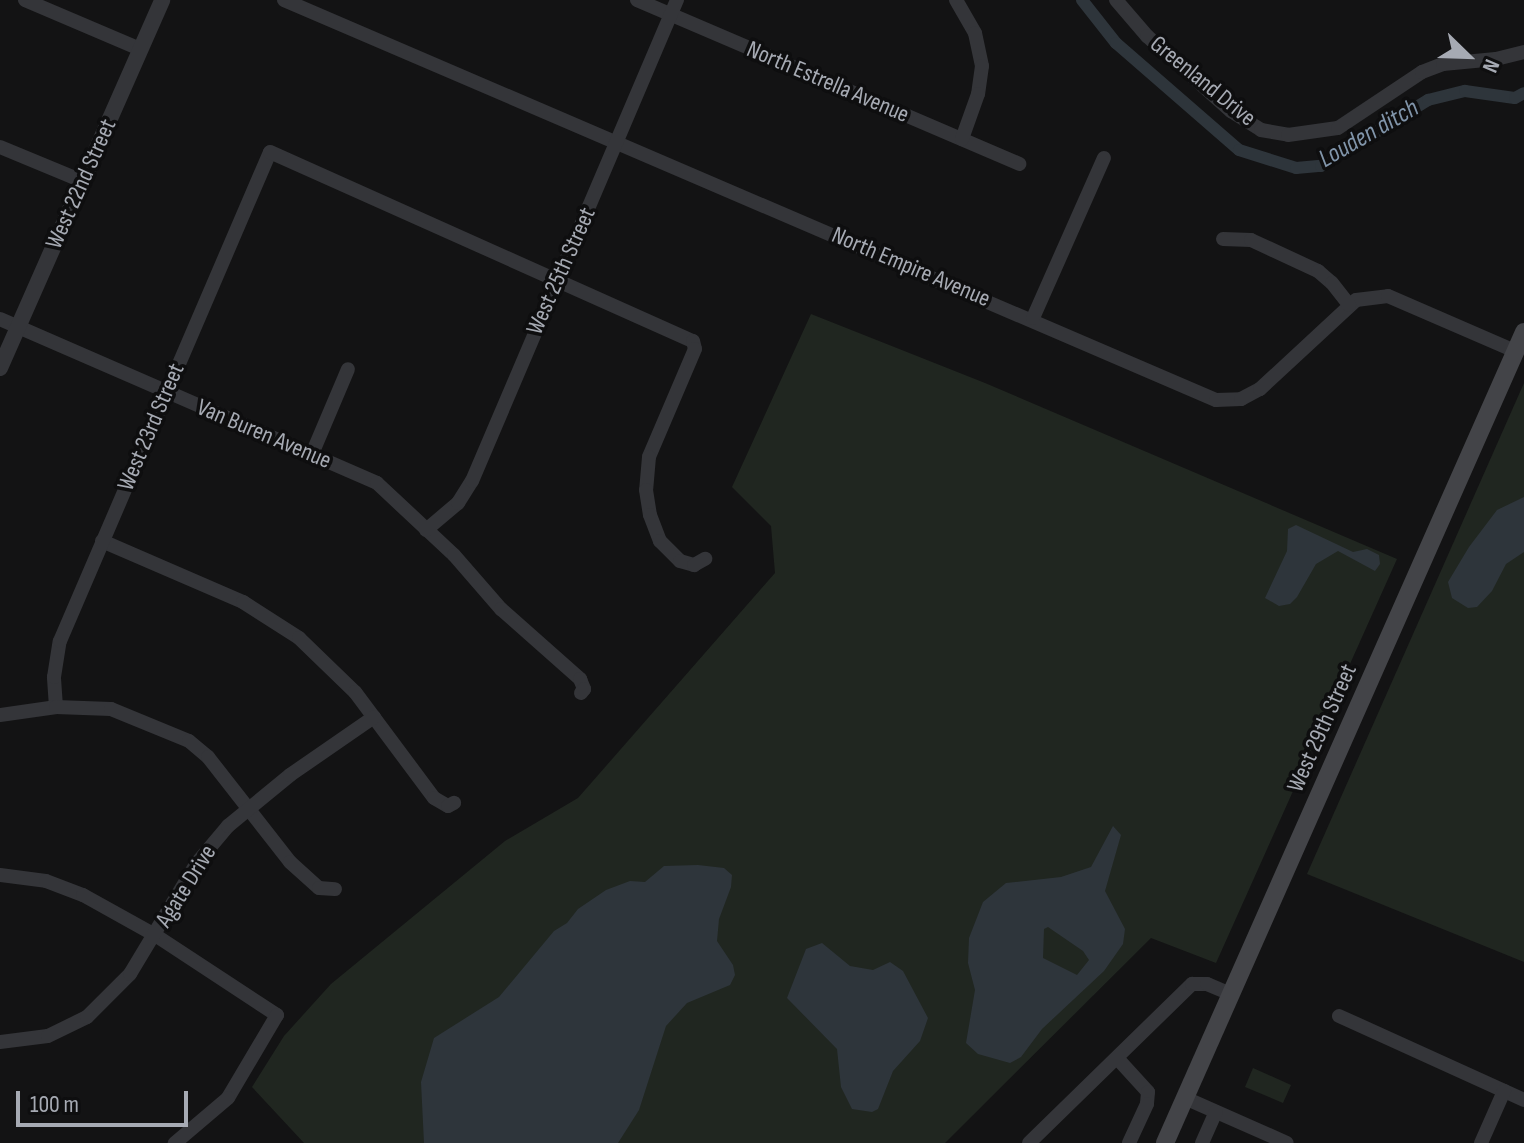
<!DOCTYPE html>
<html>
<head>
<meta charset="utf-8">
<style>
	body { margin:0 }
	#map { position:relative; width:1524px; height:1143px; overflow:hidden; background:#131314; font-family:"Sofia Sans Condensed",sans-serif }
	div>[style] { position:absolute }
	.green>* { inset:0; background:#202620 }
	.water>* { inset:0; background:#2e353b }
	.canal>* { height:12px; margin:-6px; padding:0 6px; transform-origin:6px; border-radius:6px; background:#2e353b }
	.minor>* { height:14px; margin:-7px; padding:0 7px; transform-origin:7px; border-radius:7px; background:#343539 }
	.tertiary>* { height:16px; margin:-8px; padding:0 8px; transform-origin:8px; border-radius:8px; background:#343539 }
	.secondary>* { height:18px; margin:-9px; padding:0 9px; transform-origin:9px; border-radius:9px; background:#434448 }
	span { translate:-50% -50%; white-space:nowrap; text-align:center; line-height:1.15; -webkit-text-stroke:7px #0e0e0f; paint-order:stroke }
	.street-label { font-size:24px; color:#a6aab3 }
	.water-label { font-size:26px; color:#8195aa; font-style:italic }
	.north { position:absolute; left:1428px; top:16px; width:80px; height:80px; -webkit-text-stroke:6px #0e0e0f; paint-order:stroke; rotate:113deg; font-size:22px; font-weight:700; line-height:32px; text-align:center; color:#a6aab3 }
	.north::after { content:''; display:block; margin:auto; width:28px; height:36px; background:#a6aab3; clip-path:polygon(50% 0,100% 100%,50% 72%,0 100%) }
	.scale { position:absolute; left:16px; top:1091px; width:172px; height:36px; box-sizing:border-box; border:4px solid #a6aab3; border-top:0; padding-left:10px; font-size:24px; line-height:28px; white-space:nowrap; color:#a6aab3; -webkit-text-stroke:6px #0e0e0f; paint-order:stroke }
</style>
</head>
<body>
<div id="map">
	<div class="green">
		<i style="clip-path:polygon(811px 314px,985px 383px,1397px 559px,1216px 963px,1151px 938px,945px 1143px,304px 1143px,252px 1087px,284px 1036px,331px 984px,505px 841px,578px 798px,775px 573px,771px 526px,732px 487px)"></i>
		<i style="clip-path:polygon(1524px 383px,1524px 962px,1307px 874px)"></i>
		<i style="clip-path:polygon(1253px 1068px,1291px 1085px,1283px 1103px,1245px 1087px)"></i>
	</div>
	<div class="water">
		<i style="clip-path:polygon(1524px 497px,1524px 552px,1506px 564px,1492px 591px,1477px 607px,1468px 608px,1452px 598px,1448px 582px,1469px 547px,1497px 510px)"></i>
		<i style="clip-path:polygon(1296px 525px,1353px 552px,1367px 549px,1379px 555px,1380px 564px,1375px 571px,1338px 551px,1316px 564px,1297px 597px,1290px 604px,1279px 606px,1265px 598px,1287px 551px,1288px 529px)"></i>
		<i style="clip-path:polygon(evenodd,1113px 826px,1121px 835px,1105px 891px,1125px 929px,1123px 944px,1104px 971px,1042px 1029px,1021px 1057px,1010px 1063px,978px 1054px,966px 1043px,975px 990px,968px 963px,969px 938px,983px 902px,1006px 883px,1061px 877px,1091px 867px,1113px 826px,1048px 927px,1083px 951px,1089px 960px,1077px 975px,1043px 958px,1044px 929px,1048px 927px)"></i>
		<i style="clip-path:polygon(698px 865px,724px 868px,732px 875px,731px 887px,719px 919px,717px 941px,733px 965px,735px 975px,730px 985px,687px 1003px,666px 1026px,639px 1110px,618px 1143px,424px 1143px,421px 1082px,434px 1038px,499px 997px,554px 931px,567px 923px,578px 909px,606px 890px,630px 881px,645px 882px,664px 866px)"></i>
		<i style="clip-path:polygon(822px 943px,850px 966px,873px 970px,890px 962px,903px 971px,928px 1018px,920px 1041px,893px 1071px,878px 1109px,872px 1112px,852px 1109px,841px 1087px,837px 1049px,787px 998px,806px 949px)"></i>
	</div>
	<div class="canal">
		<i style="left:1082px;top:0;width:55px;rotate:51.7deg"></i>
		<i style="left:1116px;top:43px;width:163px;rotate:41deg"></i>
		<i style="left:1239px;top:150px;width:60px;rotate:17.5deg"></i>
		<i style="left:1296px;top:168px;width:25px;rotate:-5deg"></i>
		<i style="left:1321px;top:166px;width:126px;rotate:-31.7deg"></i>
		<i style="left:1428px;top:100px;width:38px;rotate:-14deg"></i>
		<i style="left:1465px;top:91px;width:50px;rotate:8deg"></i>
		<i style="left:1515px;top:98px;width:10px;rotate:-29deg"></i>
	</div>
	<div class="minor">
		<i style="left:25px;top:0;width:125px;rotate:23.1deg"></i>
		<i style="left:284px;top:0;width:1014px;rotate:23.23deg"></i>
		<i style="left:1216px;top:400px;width:25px;rotate:-2deg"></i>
		<i style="left:1241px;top:399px;width:21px;rotate:-28deg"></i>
		<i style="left:1260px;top:389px;width:131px;rotate:-42.8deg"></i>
		<i style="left:1356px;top:300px;width:32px;rotate:-7deg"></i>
		<i style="left:1388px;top:296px;width:138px;rotate:23.4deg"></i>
		<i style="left:637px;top:0;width:416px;rotate:23.2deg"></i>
		<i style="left:956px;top:0;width:38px;rotate:60deg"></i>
		<i style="left:975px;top:33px;width:34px;rotate:78deg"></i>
		<i style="left:982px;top:66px;width:28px;rotate:98deg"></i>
		<i style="left:978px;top:94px;width:48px;rotate:109.6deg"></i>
		<i style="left:1116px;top:0;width:48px;rotate:49.3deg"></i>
		<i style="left:1147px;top:36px;width:113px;rotate:41.8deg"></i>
		<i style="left:1231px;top:111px;width:36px;rotate:32deg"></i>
		<i style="left:1261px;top:130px;width:27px;rotate:10deg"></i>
		<i style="left:1288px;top:135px;width:50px;rotate:-8deg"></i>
		<i style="left:1338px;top:128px;width:101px;rotate:-33.7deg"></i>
		<i style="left:1422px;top:72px;width:22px;rotate:-21deg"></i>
		<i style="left:1443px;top:64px;width:53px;rotate:-5.4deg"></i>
		<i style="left:1496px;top:59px;width:29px;rotate:-14deg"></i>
		<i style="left:0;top:147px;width:89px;rotate:22.5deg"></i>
		<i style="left:1223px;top:239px;width:28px;rotate:2deg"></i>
		<i style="left:1251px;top:240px;width:74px;rotate:24.8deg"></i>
		<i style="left:1318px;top:271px;width:18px;rotate:41deg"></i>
		<i style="left:1332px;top:283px;width:28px;rotate:52deg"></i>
		<i style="left:1033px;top:318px;width:175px;rotate:-66.1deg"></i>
		<i style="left:0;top:319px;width:411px;rotate:23.5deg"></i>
		<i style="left:377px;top:483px;width:105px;rotate:43.1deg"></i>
		<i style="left:454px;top:555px;width:72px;rotate:49deg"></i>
		<i style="left:501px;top:609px;width:106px;rotate:41.5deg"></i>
		<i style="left:580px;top:679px;width:11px;rotate:68deg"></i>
		<i style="left:584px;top:689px;width:5px;rotate:127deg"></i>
		<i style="left:312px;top:454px;width:92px;rotate:-67deg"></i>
		<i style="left:426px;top:530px;width:42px;rotate:-40.2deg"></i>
		<i style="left:458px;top:503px;width:26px;rotate:-58deg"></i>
		<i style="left:472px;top:481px;width:523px;rotate:-66.92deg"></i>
		<i style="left:102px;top:541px;width:154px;rotate:23.4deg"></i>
		<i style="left:243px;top:602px;width:67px;rotate:32.7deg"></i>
		<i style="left:299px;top:638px;width:78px;rotate:44deg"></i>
		<i style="left:355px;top:692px;width:132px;rotate:53.3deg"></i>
		<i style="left:434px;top:798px;width:16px;rotate:30deg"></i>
		<i style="left:448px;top:806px;width:7px;rotate:-27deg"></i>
		<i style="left:56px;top:707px;width:30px;rotate:-94deg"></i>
		<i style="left:54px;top:677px;width:36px;rotate:-81deg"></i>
		<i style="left:60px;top:641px;width:532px;rotate:-66.76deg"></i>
		<i style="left:270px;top:152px;width:463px;rotate:24.1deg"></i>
		<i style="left:693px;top:341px;width:8px;rotate:76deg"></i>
		<i style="left:695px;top:349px;width:117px;rotate:113.1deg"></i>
		<i style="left:649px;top:457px;width:33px;rotate:95deg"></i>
		<i style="left:646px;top:490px;width:25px;rotate:81deg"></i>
		<i style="left:650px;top:515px;width:28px;rotate:69deg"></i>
		<i style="left:660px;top:541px;width:28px;rotate:45deg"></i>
		<i style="left:680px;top:561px;width:15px;rotate:16deg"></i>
		<i style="left:694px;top:565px;width:13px;rotate:-29deg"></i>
		<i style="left:0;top:715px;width:57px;rotate:-8.1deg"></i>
		<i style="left:56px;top:707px;width:55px;rotate:2.1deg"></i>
		<i style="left:111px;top:709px;width:84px;rotate:22.3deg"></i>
		<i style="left:189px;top:741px;width:25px;rotate:40deg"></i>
		<i style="left:208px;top:757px;width:133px;rotate:52deg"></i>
		<i style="left:290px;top:862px;width:39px;rotate:42deg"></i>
		<i style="left:319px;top:888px;width:16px;rotate:4deg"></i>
		<i style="left:0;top:875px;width:46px;rotate:7.4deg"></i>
		<i style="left:46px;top:881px;width:40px;rotate:21deg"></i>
		<i style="left:83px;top:895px;width:82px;rotate:29.1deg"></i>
		<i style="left:155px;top:935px;width:146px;rotate:33.3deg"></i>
		<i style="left:277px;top:1015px;width:96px;rotate:120.6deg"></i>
		<i style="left:228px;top:1098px;width:70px;rotate:139.7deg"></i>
		<i style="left:1339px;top:1016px;width:203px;rotate:24.4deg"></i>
		<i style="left:0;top:1042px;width:48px;rotate:-7.1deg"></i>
		<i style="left:48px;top:1036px;width:43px;rotate:-26deg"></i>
		<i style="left:87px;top:1017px;width:61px;rotate:-45deg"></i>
		<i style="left:130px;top:974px;width:128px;rotate:-59deg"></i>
		<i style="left:196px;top:864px;width:50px;rotate:-49.9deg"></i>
		<i style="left:228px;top:826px;width:80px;rotate:-39.4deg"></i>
		<i style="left:290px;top:775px;width:102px;rotate:-34.6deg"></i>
		<i style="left:1117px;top:1058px;width:46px;rotate:47.6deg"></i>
		<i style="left:1148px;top:1092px;width:12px;rotate:95deg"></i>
		<i style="left:1147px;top:1104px;width:43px;rotate:114.8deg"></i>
		<i style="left:1185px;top:1098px;width:111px;rotate:23.8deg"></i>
		<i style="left:1029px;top:1143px;width:228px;rotate:-44.3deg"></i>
		<i style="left:1192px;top:984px;width:15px"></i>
		<i style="left:1207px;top:984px;width:26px;rotate:23deg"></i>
		<i style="left:1202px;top:1143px;width:34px;rotate:-66deg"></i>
		<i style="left:1481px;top:1143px;width:57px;rotate:-66.1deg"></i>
	</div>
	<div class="tertiary">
		<i style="left:0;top:368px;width:402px;rotate:-66.2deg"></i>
	</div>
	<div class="secondary">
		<i style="left:1165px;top:1143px;width:887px;rotate:-66.12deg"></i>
	</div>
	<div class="street-label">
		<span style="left:1203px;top:81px;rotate:39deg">Greenland Drive</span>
		<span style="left:828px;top:82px;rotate:23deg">North Estrella Avenue</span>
		<span style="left:81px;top:184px;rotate:-66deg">West 22nd Street</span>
		<span style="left:911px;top:267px;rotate:23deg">North Empire Avenue</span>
		<span style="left:561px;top:271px;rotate:-66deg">West 25th Street</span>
		<span style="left:151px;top:427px;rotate:-67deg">West 23rd Street</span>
		<span style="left:264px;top:434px;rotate:23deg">Van Buren Avenue</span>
		<span style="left:1322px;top:728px;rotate:-66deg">West 29th Street</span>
		<span style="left:186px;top:886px;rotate:-58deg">Agate Drive</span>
	</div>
	<div class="water-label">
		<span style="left:1369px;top:134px;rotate:-30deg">Louden ditch</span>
	</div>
	<div class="north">N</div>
	<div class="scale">100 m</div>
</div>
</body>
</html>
